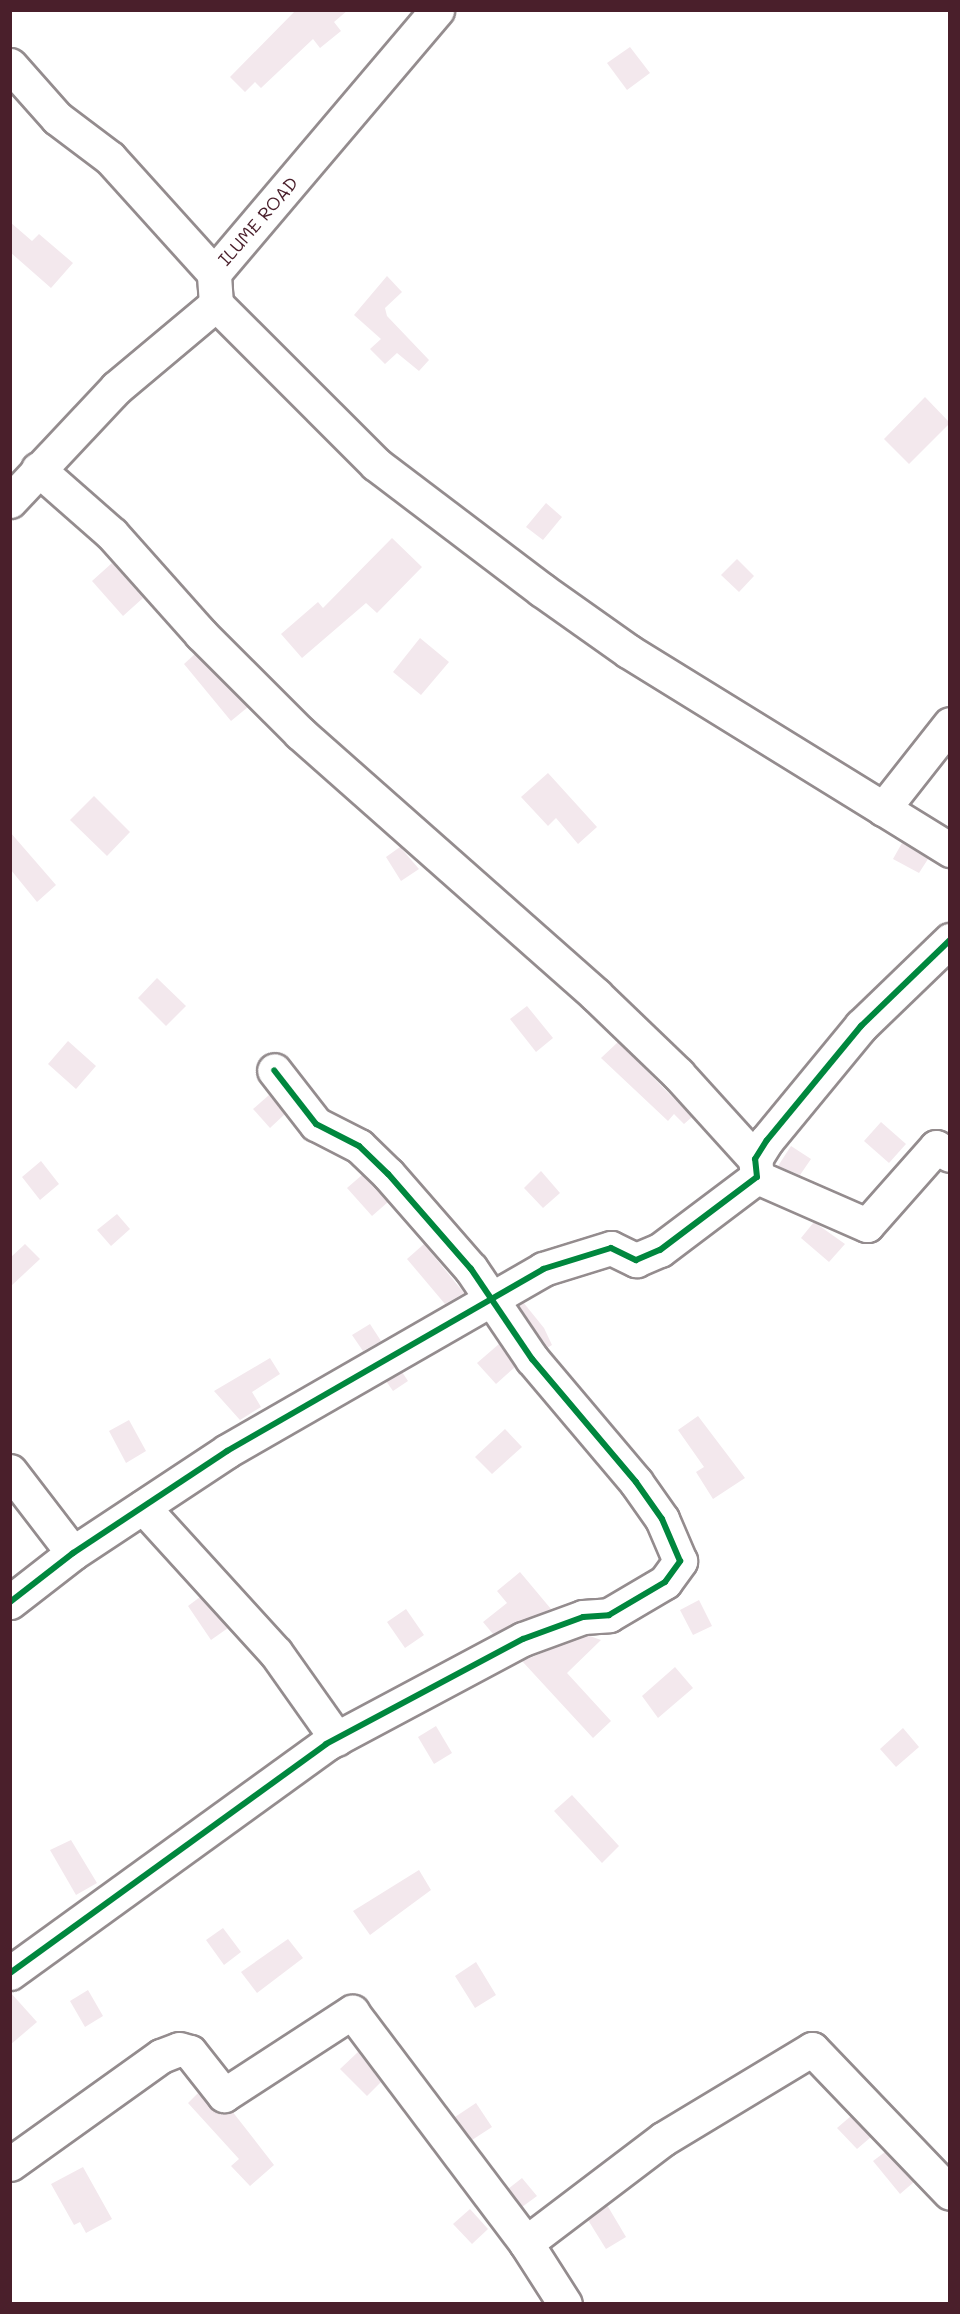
<!DOCTYPE html>
<html>
<head>
<meta charset="utf-8">
<style>
	body { margin:0 }
	#map { position:relative; width:960px; height:2314px; overflow:hidden; background:#fff; font-family:Mali,sans-serif }
	div>[style] { position:absolute }
	.building>* { inset:0; background:#f3e8ed }
	.roads { filter:drop-shadow(2px 0 #948c8e) drop-shadow(-2px 0 #948c8e) drop-shadow(0 2px #948c8e) drop-shadow(0 -2px #948c8e) }
	.minor>* { height:33px; margin:-16.5px; padding:0 16.5px; transform-origin:16.5px; border-radius:16.5px; background:#fff }
	.cycleway>* { height:6px; margin:-3px; padding:0 3px; transform-origin:3px; border-radius:3px; background:#00873e }
	span { translate:-50% -50%; white-space:nowrap; text-align:center; line-height:1.15; -webkit-text-stroke:5px #fff; paint-order:stroke }
	.street-label { font-size:18px; color:#4a1f2b }
	.frame { position:absolute; inset:0; border:12px solid #4a1f2b; pointer-events:none }
</style>
</head>
<body>
<div id="map">
	<div class="building">
		<i style="clip-path:polygon(296px 10px,348px 10px,334px 22px,341px 31px,320px 48px,313px 39px,261px 88px,255px 82px,245px 92px,230px 77px)"></i>
		<i style="clip-path:polygon(630px 47px,650px 73px,627px 90px,607px 63px)"></i>
		<i style="clip-path:polygon(10px 222px,32px 241px,39px 234px,73px 263px,51px 288px,10px 252px)"></i>
		<i style="clip-path:polygon(387px 276px,402px 292px,385px 308px,387px 316px,429px 360px,419px 371px,397px 353px,385px 364px,370px 349px,381px 339px,354px 315px)"></i>
		<i style="clip-path:polygon(925px 397px,950px 423px,909px 464px,884px 439px)"></i>
		<i style="clip-path:polygon(546px 503px,562px 517px,543px 540px,526px 527px)"></i>
		<i style="clip-path:polygon(392px 538px,422px 567px,377px 613px,366px 603px,302px 658px,281px 634px,318px 602px,323px 608px)"></i>
		<i style="clip-path:polygon(737px 559px,754px 576px,739px 592px,721px 575px)"></i>
		<i style="clip-path:polygon(112px 563px,143px 598px,123px 616px,92px 581px)"></i>
		<i style="clip-path:polygon(420px 638px,449px 662px,421px 695px,393px 672px)"></i>
		<i style="clip-path:polygon(195px 654px,248px 707px,231px 721px,184px 664px)"></i>
		<i style="clip-path:polygon(548px 773px,597px 827px,578px 844px,556px 818px,548px 826px,521px 797px)"></i>
		<i style="clip-path:polygon(94px 796px,130px 832px,107px 856px,70px 820px)"></i>
		<i style="clip-path:polygon(10px 832px,56px 885px,37px 902px,11px 870px)"></i>
		<i style="clip-path:polygon(902px 843px,928px 859px,919px 873px,893px 859px)"></i>
		<i style="clip-path:polygon(400px 847px,419px 869px,401px 881px,386px 857px)"></i>
		<i style="clip-path:polygon(157px 978px,186px 1006px,166px 1026px,138px 998px)"></i>
		<i style="clip-path:polygon(527px 1006px,553px 1038px,536px 1052px,510px 1019px)"></i>
		<i style="clip-path:polygon(68px 1041px,96px 1066px,76px 1089px,48px 1064px)"></i>
		<i style="clip-path:polygon(618px 1042px,692px 1117px,684px 1124px,674px 1114px,668px 1121px,601px 1058px)"></i>
		<i style="clip-path:polygon(269px 1095px,285px 1114px,270px 1128px,253px 1109px)"></i>
		<i style="clip-path:polygon(881px 1122px,906px 1144px,889px 1163px,864px 1141px)"></i>
		<i style="clip-path:polygon(791px 1146px,811px 1159px,800px 1175px,778px 1166px)"></i>
		<i style="clip-path:polygon(41px 1161px,59px 1184px,40px 1200px,22px 1177px)"></i>
		<i style="clip-path:polygon(541px 1171px,560px 1193px,543px 1208px,524px 1188px)"></i>
		<i style="clip-path:polygon(362px 1175px,388px 1202px,372px 1216px,347px 1188px)"></i>
		<i style="clip-path:polygon(117px 1214px,130px 1229px,111px 1246px,97px 1230px)"></i>
		<i style="clip-path:polygon(814px 1222px,845px 1244px,829px 1262px,801px 1238px)"></i>
		<i style="clip-path:polygon(25px 1244px,40px 1259px,10px 1287px,10px 1258px)"></i>
		<i style="clip-path:polygon(424px 1244px,464px 1293px,445px 1304px,407px 1259px)"></i>
		<i style="clip-path:polygon(523px 1302px,544px 1328px,552px 1345px,547px 1348px,518px 1305px)"></i>
		<i style="clip-path:polygon(370px 1324px,381px 1341px,363px 1351px,352px 1335px)"></i>
		<i style="clip-path:polygon(499px 1344px,515px 1367px,496px 1384px,477px 1363px)"></i>
		<i style="clip-path:polygon(270px 1358px,280px 1374px,252px 1392px,261px 1407px,240px 1420px,214px 1391px)"></i>
		<i style="clip-path:polygon(402px 1372px,408px 1381px,393px 1391px,386px 1381px)"></i>
		<i style="clip-path:polygon(698px 1416px,745px 1478px,713px 1499px,696px 1472px,704px 1467px,678px 1430px)"></i>
		<i style="clip-path:polygon(129px 1420px,146px 1451px,126px 1463px,109px 1431px)"></i>
		<i style="clip-path:polygon(505px 1429px,522px 1447px,492px 1474px,475px 1457px)"></i>
		<i style="clip-path:polygon(520px 1572px,551px 1609px,493px 1634px,483px 1622px,507px 1603px,497px 1591px)"></i>
		<i style="clip-path:polygon(200px 1597px,228px 1628px,211px 1640px,188px 1606px)"></i>
		<i style="clip-path:polygon(699px 1600px,712px 1626px,693px 1635px,680px 1610px)"></i>
		<i style="clip-path:polygon(406px 1609px,424px 1635px,405px 1648px,387px 1622px)"></i>
		<i style="clip-path:polygon(587px 1635px,601px 1640px,567px 1673px,611px 1721px,593px 1738px,522px 1661px)"></i>
		<i style="clip-path:polygon(675px 1667px,693px 1688px,658px 1718px,642px 1696px)"></i>
		<i style="clip-path:polygon(436px 1726px,452px 1753px,434px 1764px,418px 1737px)"></i>
		<i style="clip-path:polygon(903px 1728px,919px 1747px,896px 1767px,880px 1749px)"></i>
		<i style="clip-path:polygon(572px 1795px,619px 1846px,602px 1863px,554px 1811px)"></i>
		<i style="clip-path:polygon(71px 1840px,97px 1883px,76px 1895px,50px 1850px)"></i>
		<i style="clip-path:polygon(419px 1870px,431px 1890px,370px 1935px,353px 1911px)"></i>
		<i style="clip-path:polygon(223px 1928px,241px 1952px,224px 1965px,206px 1940px)"></i>
		<i style="clip-path:polygon(288px 1939px,303px 1958px,257px 1993px,241px 1972px)"></i>
		<i style="clip-path:polygon(476px 1962px,496px 1995px,475px 2008px,455px 1976px)"></i>
		<i style="clip-path:polygon(88px 1990px,103px 2016px,85px 2027px,70px 2001px)"></i>
		<i style="clip-path:polygon(10px 1992px,37px 2022px,10px 2045px)"></i>
		<i style="clip-path:polygon(358px 2052px,381px 2082px,367px 2096px,340px 2069px)"></i>
		<i style="clip-path:polygon(198px 2093px,216px 2112px,232px 2111px,274px 2165px,250px 2186px,231px 2166px,239px 2159px,188px 2103px)"></i>
		<i style="clip-path:polygon(476px 2103px,492px 2127px,472px 2140px,455px 2117px)"></i>
		<i style="clip-path:polygon(851px 2116px,871px 2137px,857px 2149px,837px 2128px)"></i>
		<i style="clip-path:polygon(885px 2152px,914px 2182px,900px 2194px,873px 2161px)"></i>
		<i style="clip-path:polygon(83px 2167px,112px 2219px,86px 2233px,80px 2222px,74px 2225px,51px 2184px)"></i>
		<i style="clip-path:polygon(522px 2178px,537px 2196px,522px 2207px,508px 2189px)"></i>
		<i style="clip-path:polygon(607px 2205px,626px 2237px,606px 2249px,588px 2220px)"></i>
		<i style="clip-path:polygon(470px 2209px,488px 2229px,472px 2244px,453px 2224px)"></i>
	</div>
	<div class="roads">
		<div class="minor">
			<i style="left:10px;top:65px;width:71px;rotate:48.4deg"></i>
			<i style="left:57px;top:118px;width:66px;rotate:37deg"></i>
			<i style="left:110px;top:158px;width:155px;rotate:47.9deg"></i>
			<i style="left:216px;top:304px;width:226px;rotate:45deg"></i>
			<i style="left:376px;top:464px;width:208px;rotate:37.2deg"></i>
			<i style="left:542px;top:590px;width:105px;rotate:35.3deg"></i>
			<i style="left:628px;top:651px;width:379px;rotate:31.7deg"></i>
			<i style="left:38px;top:469px;width:98px;rotate:41.3deg"></i>
			<i style="left:112px;top:534px;width:134px;rotate:48.3deg"></i>
			<i style="left:201px;top:634px;width:140px;rotate:45deg"></i>
			<i style="left:300px;top:733px;width:395px;rotate:41.5deg"></i>
			<i style="left:596px;top:995px;width:114px;rotate:43.9deg"></i>
			<i style="left:678px;top:1074px;width:115px;rotate:47.8deg"></i>
			<i style="left:10px;top:501px;width:155px;rotate:-46.8deg"></i>
			<i style="left:116px;top:388px;width:131px;rotate:-40deg"></i>
			<i style="left:216px;top:304px;width:31px;rotate:-94deg"></i>
			<i style="left:214px;top:273px;width:345px;rotate:-49.7deg"></i>
			<i style="left:883px;top:809px;width:108px;rotate:-51.8deg"></i>
			<i style="left:757px;top:1177px;width:120px;rotate:23.6deg"></i>
			<i style="left:867px;top:1225px;width:104px;rotate:-48.5deg"></i>
			<i style="left:936px;top:1147px;width:16px;rotate:30deg"></i>
			<i style="left:10px;top:1471px;width:103px;rotate:52.5deg"></i>
			<i style="left:143px;top:1507px;width:197px;rotate:47.7deg"></i>
			<i style="left:276px;top:1653px;width:105px;rotate:54.7deg"></i>
			<i style="left:10px;top:1602px;width:80px;rotate:-37.9deg"></i>
			<i style="left:73px;top:1553px;width:185px;rotate:-33.5deg"></i>
			<i style="left:227px;top:1451px;width:365px;rotate:-29.9deg"></i>
			<i style="left:543px;top:1269px;width:71px;rotate:-17.2deg"></i>
			<i style="left:611px;top:1248px;width:28px;rotate:26deg"></i>
			<i style="left:636px;top:1260px;width:26px;rotate:-23deg"></i>
			<i style="left:660px;top:1250px;width:121px;rotate:-37deg"></i>
			<i style="left:757px;top:1177px;width:18px;rotate:-96deg"></i>
			<i style="left:755px;top:1159px;width:22px;rotate:-58deg"></i>
			<i style="left:767px;top:1140px;width:148px;rotate:-50.5deg"></i>
			<i style="left:861px;top:1026px;width:124px;rotate:-44deg"></i>
			<i style="left:10px;top:1973px;width:390px;rotate:-35.9deg"></i>
			<i style="left:326px;top:1744px;width:223px;rotate:-28.1deg"></i>
			<i style="left:523px;top:1639px;width:64px;rotate:-20.1deg"></i>
			<i style="left:583px;top:1617px;width:26px;rotate:-4deg"></i>
			<i style="left:609px;top:1615px;width:65px;rotate:-30.5deg"></i>
			<i style="left:665px;top:1582px;width:26px;rotate:-54deg"></i>
			<i style="left:680px;top:1561px;width:46px;rotate:-113.2deg"></i>
			<i style="left:662px;top:1519px;width:45px;rotate:-125.1deg"></i>
			<i style="left:636px;top:1482px;width:161px;rotate:-130.2deg"></i>
			<i style="left:532px;top:1359px;width:109px;rotate:-124.1deg"></i>
			<i style="left:471px;top:1269px;width:126px;rotate:-131.1deg"></i>
			<i style="left:388px;top:1174px;width:40px;rotate:-136deg"></i>
			<i style="left:359px;top:1146px;width:48px;rotate:-152.9deg"></i>
			<i style="left:316px;top:1124px;width:68px;rotate:-127.9deg"></i>
			<i style="left:10px;top:2164px;width:186px;rotate:-35.6deg"></i>
			<i style="left:161px;top:2056px;width:19px;rotate:-21deg"></i>
			<i style="left:179px;top:2049px;width:11px;rotate:15deg"></i>
			<i style="left:190px;top:2052px;width:55px;rotate:51.7deg"></i>
			<i style="left:224px;top:2095px;width:153px;rotate:-33deg"></i>
			<i style="left:352px;top:2012px;width:289px;rotate:53deg"></i>
			<i style="left:526px;top:2243px;width:72px;rotate:57.4deg"></i>
			<i style="left:526px;top:2243px;width:172px;rotate:-37.2deg"></i>
			<i style="left:663px;top:2139px;width:174px;rotate:-31.1deg"></i>
			<i style="left:812px;top:2049px;width:199px;rotate:46.2deg"></i>
		</div>
	</div>
	<div class="cycleway">
		<i style="left:10px;top:1602px;width:80px;rotate:-37.9deg"></i>
		<i style="left:73px;top:1553px;width:185px;rotate:-33.5deg"></i>
		<i style="left:227px;top:1451px;width:365px;rotate:-29.9deg"></i>
		<i style="left:543px;top:1269px;width:71px;rotate:-17.2deg"></i>
		<i style="left:611px;top:1248px;width:28px;rotate:26deg"></i>
		<i style="left:636px;top:1260px;width:26px;rotate:-23deg"></i>
		<i style="left:660px;top:1250px;width:121px;rotate:-37deg"></i>
		<i style="left:757px;top:1177px;width:18px;rotate:-96deg"></i>
		<i style="left:755px;top:1159px;width:22px;rotate:-58deg"></i>
		<i style="left:767px;top:1140px;width:148px;rotate:-50.5deg"></i>
		<i style="left:861px;top:1026px;width:124px;rotate:-44deg"></i>
		<i style="left:10px;top:1973px;width:390px;rotate:-35.9deg"></i>
		<i style="left:326px;top:1744px;width:223px;rotate:-28.1deg"></i>
		<i style="left:523px;top:1639px;width:64px;rotate:-20.1deg"></i>
		<i style="left:583px;top:1617px;width:26px;rotate:-4deg"></i>
		<i style="left:609px;top:1615px;width:65px;rotate:-30.5deg"></i>
		<i style="left:665px;top:1582px;width:26px;rotate:-54deg"></i>
		<i style="left:680px;top:1561px;width:46px;rotate:-113.2deg"></i>
		<i style="left:662px;top:1519px;width:45px;rotate:-125.1deg"></i>
		<i style="left:636px;top:1482px;width:161px;rotate:-130.2deg"></i>
		<i style="left:532px;top:1359px;width:109px;rotate:-124.1deg"></i>
		<i style="left:471px;top:1269px;width:126px;rotate:-131.1deg"></i>
		<i style="left:388px;top:1174px;width:40px;rotate:-136deg"></i>
		<i style="left:359px;top:1146px;width:48px;rotate:-152.9deg"></i>
		<i style="left:316px;top:1124px;width:68px;rotate:-127.9deg"></i>
	</div>
	<div class="street-label">
		<span style="left:258px;top:221px;rotate:-49deg">ILUME ROAD</span>
	</div>
	<div class="frame"></div>
</div>
</body>
</html>
